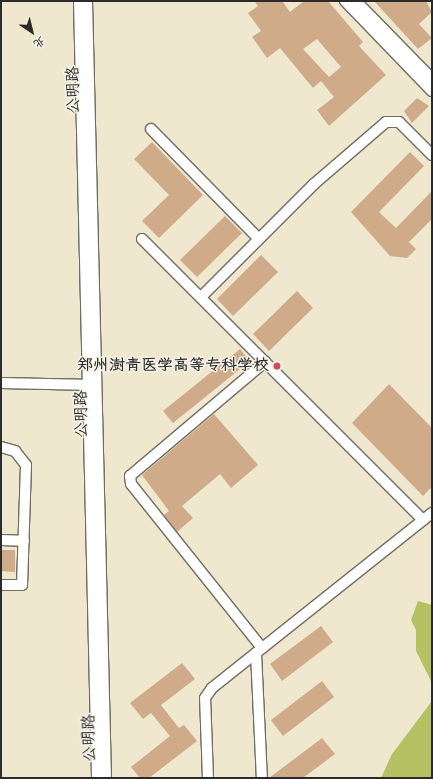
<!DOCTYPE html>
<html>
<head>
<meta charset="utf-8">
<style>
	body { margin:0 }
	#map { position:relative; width:433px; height:779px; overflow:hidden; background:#efe8ce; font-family:"Indie Flower","LXGW WenKai TC",sans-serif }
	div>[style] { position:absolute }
	.green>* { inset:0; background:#b5c163 }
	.building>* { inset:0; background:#cfab89 }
	.roads { filter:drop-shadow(1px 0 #706d64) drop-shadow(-1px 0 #706d64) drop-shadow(0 1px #706d64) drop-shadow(0 -1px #706d64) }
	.minor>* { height:10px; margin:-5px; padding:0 5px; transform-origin:5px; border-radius:5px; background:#fff }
	.dots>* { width:11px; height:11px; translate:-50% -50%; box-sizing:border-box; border:2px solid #f7f3e8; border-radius:50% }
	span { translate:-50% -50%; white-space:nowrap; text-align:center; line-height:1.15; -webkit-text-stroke:3px #f7f3e8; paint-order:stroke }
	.street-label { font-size:16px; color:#2b2b2b }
	.poi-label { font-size:16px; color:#2b2b2b; font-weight:700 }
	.right { translate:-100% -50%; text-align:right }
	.frame { position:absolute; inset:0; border:2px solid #2b2b2b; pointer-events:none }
	.north { position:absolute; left:12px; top:12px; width:40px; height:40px; -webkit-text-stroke:3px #f7f3e8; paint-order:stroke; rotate:145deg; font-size:11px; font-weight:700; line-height:16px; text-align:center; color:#2b2b2b }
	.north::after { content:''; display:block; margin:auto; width:14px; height:18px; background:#2b2b2b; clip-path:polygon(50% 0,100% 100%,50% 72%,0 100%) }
</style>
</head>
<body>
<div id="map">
	<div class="green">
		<i style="clip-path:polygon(418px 601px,432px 605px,432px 683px,416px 651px,416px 630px,411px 620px)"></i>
		<i style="clip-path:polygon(432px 701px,432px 778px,381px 778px,392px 754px)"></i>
	</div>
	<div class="building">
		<i style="clip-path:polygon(evenodd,254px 1px,282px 1px,290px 12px,304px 1px,328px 1px,363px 42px,359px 46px,386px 75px,329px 126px,317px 110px,334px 97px,321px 81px,313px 88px,280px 48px,267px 58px,252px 37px,261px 31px,248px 13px,258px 6px,254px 1px,317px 39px,341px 67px,329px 77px,303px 49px,317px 39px)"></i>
		<i style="clip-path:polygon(374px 1px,426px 1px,432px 12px,419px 24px,432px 38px,418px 49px)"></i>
		<i style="clip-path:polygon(417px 98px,429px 106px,412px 123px,404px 111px)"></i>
		<i style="clip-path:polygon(152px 142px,203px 195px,159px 238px,142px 221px,169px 195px,134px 159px)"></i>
		<i style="clip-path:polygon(410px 152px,424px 166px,379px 212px,396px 228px,432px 191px,432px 219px,409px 242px,416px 249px,407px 258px,390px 256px,351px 212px)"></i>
		<i style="clip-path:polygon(225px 216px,242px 233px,197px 277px,180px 260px)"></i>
		<i style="clip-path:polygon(261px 255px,278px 272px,233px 316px,217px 299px)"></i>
		<i style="clip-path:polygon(297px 291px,313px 308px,269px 351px,253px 334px)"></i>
		<i style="clip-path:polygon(240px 349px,250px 361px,173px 423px,163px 411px)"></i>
		<i style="clip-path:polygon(389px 384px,432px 428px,432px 487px,423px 496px,352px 423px)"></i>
		<i style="clip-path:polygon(214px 414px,258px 465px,231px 488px,220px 474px,182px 506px,193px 518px,177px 532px,164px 515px,169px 511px,142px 475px)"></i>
		<i style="clip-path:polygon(1px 550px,15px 550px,15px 572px,1px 571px)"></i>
		<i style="clip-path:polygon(321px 626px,333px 642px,282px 681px,270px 664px)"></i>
		<i style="clip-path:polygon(182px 663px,195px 679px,161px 705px,179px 728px,184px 725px,197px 741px,149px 778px,140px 778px,131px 767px,170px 736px,151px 713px,143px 719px,130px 703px)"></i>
		<i style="clip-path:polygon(322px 681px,334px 697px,283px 736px,271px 720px)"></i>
		<i style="clip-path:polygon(322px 738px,335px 754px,303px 778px,269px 778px)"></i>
	</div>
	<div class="roads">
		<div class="minor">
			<i style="left:79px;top:1px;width:777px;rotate:88.67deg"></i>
			<i style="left:87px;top:1px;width:777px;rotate:88.6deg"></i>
			<i style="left:345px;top:1px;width:125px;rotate:46deg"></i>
			<i style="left:356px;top:1px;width:109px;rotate:45.7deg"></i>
			<i style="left:151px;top:129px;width:154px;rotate:45.5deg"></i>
			<i style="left:142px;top:239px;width:397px;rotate:45deg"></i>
			<i style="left:201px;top:297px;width:160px;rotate:-45deg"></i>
			<i style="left:314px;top:184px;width:95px;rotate:-40.7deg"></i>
			<i style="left:386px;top:122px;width:13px"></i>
			<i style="left:399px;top:122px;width:47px;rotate:45deg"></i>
			<i style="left:1px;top:383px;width:93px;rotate:1.2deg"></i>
			<i style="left:1px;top:447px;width:15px;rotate:16deg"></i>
			<i style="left:15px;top:451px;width:18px;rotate:52deg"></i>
			<i style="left:26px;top:465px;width:120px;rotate:91.9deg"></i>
			<i style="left:22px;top:585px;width:21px;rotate:180deg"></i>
			<i style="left:1px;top:540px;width:23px;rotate:2deg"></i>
			<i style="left:262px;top:648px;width:210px;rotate:-128.6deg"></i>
			<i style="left:131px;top:484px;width:8px;rotate:-97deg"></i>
			<i style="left:130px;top:476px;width:177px;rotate:-40.2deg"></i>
			<i style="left:256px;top:653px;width:125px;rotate:87.3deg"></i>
			<i style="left:208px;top:778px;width:80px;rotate:-92.1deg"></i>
			<i style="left:205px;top:698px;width:12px;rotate:-55deg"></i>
			<i style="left:212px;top:688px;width:281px;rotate:-38.5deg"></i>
		</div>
	</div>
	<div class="dots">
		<i style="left:277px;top:366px;background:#d1495b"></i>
	</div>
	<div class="street-label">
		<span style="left:74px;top:90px;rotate:-91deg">公明路</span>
		<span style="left:82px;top:414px;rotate:-91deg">公明路</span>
		<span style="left:90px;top:738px;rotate:-91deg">公明路</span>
	</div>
	<div class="poi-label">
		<span class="right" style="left:269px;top:366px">郑州澍青医学高等专科学校</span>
	</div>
	<div class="frame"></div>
	<div class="north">北</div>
</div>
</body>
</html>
